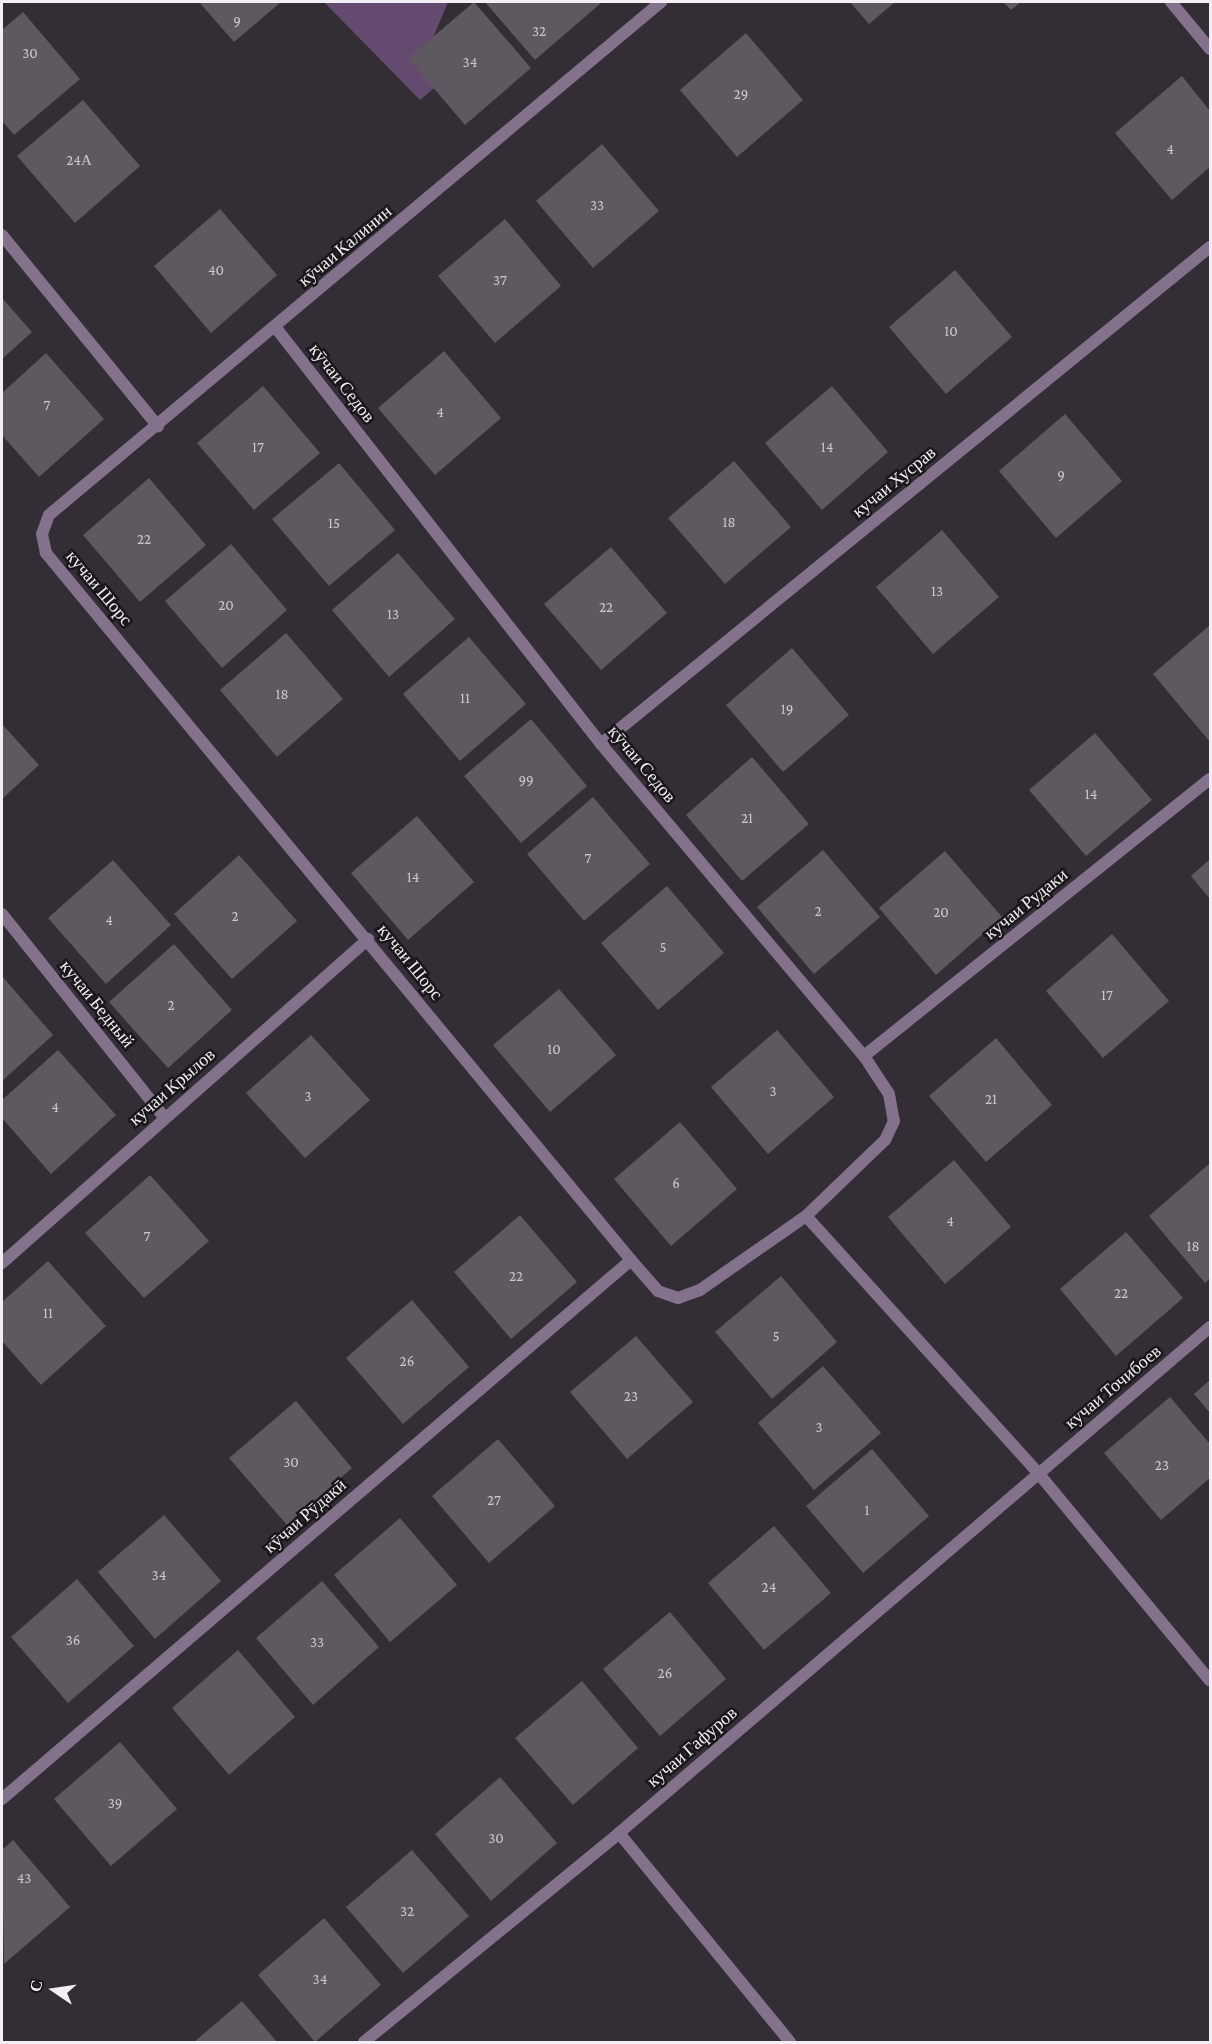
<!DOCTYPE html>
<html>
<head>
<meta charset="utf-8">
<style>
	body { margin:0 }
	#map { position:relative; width:1212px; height:2044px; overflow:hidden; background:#332d35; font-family:"Crimson Pro",serif }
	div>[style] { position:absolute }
	.green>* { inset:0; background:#654a6f }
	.building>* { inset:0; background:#5e5860 }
	.lane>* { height:12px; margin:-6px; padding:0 6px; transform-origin:6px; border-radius:6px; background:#84718b }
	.street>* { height:12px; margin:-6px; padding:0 6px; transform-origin:6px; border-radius:6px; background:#84718b }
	span { translate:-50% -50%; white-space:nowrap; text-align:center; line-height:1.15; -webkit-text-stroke:5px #19171a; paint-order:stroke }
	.number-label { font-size:15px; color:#cdc8ce }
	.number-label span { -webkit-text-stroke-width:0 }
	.street-label { font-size:18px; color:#f2eef3 }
	.frame { position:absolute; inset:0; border:3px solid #f2eef3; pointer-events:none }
	.north { position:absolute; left:24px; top:1960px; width:60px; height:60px; -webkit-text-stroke:4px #19171a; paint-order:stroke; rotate:283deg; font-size:16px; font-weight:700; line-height:24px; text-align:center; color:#f2eef3 }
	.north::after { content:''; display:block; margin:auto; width:21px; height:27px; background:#f2eef3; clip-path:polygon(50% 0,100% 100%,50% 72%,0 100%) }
</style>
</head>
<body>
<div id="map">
	<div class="green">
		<i style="clip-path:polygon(324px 2px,448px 2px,433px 38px,460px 66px,420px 100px)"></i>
	</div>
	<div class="building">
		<i style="clip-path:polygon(199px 2px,281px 2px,234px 42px)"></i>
		<i style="clip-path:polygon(474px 2px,531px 68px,465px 125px,408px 58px)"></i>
		<i style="clip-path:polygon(485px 2px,599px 2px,601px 3px,535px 60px)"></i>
		<i style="clip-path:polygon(850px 2px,895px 2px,869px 24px)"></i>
		<i style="clip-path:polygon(1003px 2px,1021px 2px,1011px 10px)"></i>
		<i style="clip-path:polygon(23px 12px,80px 79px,14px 135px,2px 121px,2px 30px)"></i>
		<i style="clip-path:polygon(746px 33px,803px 100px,737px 157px,680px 90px)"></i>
		<i style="clip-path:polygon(1182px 76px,1210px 111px,1210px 167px,1172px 200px,1115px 133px)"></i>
		<i style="clip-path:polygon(83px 100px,140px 166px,75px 223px,17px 156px)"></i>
		<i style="clip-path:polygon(602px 144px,659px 211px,593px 268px,536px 201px)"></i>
		<i style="clip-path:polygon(220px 209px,277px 275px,211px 333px,154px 266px)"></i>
		<i style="clip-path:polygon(505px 219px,561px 286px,495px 343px,438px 276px)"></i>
		<i style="clip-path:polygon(955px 270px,1012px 337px,946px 394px,889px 327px)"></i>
		<i style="clip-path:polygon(2px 298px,32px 332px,2px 359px)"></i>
		<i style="clip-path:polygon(444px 351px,501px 418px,435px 475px,378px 408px)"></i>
		<i style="clip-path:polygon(46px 353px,104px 419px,39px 477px,2px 435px,2px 393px)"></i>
		<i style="clip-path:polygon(263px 386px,320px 453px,254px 510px,197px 443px)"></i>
		<i style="clip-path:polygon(832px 386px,888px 452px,822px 510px,765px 443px)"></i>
		<i style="clip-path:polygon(1065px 414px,1122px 481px,1056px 538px,999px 471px)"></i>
		<i style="clip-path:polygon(734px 461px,791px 527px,725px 584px,668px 518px)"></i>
		<i style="clip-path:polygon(339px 463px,395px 530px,329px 586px,272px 519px)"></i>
		<i style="clip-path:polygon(149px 478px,206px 545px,140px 602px,83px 535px)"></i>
		<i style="clip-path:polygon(942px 530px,999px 597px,933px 654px,876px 587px)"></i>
		<i style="clip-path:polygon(231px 544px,287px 610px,222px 668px,165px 601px)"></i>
		<i style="clip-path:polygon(611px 547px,667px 613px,601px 670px,544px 604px)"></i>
		<i style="clip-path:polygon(398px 553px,455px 619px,389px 677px,332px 610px)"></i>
		<i style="clip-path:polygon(1210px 625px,1210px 742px,1153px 674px)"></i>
		<i style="clip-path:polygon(286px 633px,343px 699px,277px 757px,220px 690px)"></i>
		<i style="clip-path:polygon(469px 637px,526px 704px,460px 761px,403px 694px)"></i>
		<i style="clip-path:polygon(792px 648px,849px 715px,783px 772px,726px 705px)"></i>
		<i style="clip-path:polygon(531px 719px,587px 786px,521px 843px,464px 776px)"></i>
		<i style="clip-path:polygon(2px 724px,39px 765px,2px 799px)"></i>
		<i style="clip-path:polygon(1095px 733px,1152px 800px,1086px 856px,1029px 790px)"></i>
		<i style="clip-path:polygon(752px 757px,809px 824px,742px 881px,686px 815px)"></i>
		<i style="clip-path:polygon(593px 797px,650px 864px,584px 921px,527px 854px)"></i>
		<i style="clip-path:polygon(417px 816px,474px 882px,408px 940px,351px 873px)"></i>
		<i style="clip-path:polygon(823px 850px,880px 917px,814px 974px,757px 907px)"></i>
		<i style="clip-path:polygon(945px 851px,1002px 917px,936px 975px,879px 908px)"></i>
		<i style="clip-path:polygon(239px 855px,297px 921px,232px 979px,174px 914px)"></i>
		<i style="clip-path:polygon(1210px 859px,1210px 899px,1191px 876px)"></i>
		<i style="clip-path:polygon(113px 860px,171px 925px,106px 984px,48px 918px)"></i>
		<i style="clip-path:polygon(667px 886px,724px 953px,658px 1010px,601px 943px)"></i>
		<i style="clip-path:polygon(1112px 934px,1169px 1001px,1103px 1058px,1046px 991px)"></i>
		<i style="clip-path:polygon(174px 944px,232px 1010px,168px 1068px,109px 1002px)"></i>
		<i style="clip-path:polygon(2px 976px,53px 1035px,2px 1081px)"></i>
		<i style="clip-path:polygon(559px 989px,616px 1055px,550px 1112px,493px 1045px)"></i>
		<i style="clip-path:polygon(777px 1030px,834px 1097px,768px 1154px,711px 1087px)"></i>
		<i style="clip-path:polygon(311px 1035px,370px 1100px,305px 1158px,246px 1093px)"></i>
		<i style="clip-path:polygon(996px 1038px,1052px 1105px,986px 1162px,929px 1096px)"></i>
		<i style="clip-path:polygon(58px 1050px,116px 1115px,51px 1174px,2px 1118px,2px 1100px)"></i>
		<i style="clip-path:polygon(680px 1122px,737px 1189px,671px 1246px,614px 1179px)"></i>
		<i style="clip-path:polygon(954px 1160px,1011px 1227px,945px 1284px,888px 1217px)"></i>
		<i style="clip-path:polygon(1210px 1163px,1210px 1278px,1205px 1283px,1149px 1216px)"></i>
		<i style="clip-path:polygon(150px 1175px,209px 1241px,144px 1298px,85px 1233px)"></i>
		<i style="clip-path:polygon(520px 1215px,577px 1282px,511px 1339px,454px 1272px)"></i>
		<i style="clip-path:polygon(1126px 1232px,1183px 1298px,1116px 1356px,1060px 1289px)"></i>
		<i style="clip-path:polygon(48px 1261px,106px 1326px,41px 1385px,2px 1341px,2px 1302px)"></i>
		<i style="clip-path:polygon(781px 1276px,837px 1342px,772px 1399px,715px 1332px)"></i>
		<i style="clip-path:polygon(412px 1300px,469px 1367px,403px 1424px,346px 1358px)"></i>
		<i style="clip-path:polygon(636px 1336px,693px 1402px,627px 1459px,570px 1392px)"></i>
		<i style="clip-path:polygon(823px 1366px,881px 1433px,814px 1490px,758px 1423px)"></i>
		<i style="clip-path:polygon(1210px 1380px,1210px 1413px,1194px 1394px)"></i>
		<i style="clip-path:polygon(1170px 1397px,1210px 1444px,1210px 1478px,1161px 1520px,1104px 1453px)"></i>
		<i style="clip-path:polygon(296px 1401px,352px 1468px,287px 1525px,229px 1458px)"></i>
		<i style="clip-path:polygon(498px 1439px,555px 1506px,489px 1563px,432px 1496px)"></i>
		<i style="clip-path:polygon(872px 1449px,929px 1516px,863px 1573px,806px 1506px)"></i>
		<i style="clip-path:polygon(164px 1515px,221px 1581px,155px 1639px,98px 1572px)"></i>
		<i style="clip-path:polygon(400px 1518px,457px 1585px,390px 1642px,334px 1575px)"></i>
		<i style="clip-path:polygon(774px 1526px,831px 1593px,764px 1650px,708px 1583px)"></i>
		<i style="clip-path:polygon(77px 1579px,134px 1646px,68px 1703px,11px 1637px)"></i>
		<i style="clip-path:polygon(322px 1581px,379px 1647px,313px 1705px,256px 1638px)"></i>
		<i style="clip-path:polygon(670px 1612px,726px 1679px,660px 1736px,603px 1669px)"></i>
		<i style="clip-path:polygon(238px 1650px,295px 1717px,229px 1775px,172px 1708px)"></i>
		<i style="clip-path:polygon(582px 1681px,638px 1748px,573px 1805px,515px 1738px)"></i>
		<i style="clip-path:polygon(120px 1742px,177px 1809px,111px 1866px,54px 1799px)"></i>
		<i style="clip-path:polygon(500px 1777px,557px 1843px,491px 1901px,435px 1834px)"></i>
		<i style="clip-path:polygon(13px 1840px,70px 1907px,4px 1964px,2px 1850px)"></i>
		<i style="clip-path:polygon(412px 1850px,469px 1916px,403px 1973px,346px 1907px)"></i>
		<i style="clip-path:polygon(324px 1918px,381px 1985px,315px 2042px,258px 1975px)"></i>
		<i style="clip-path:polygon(242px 2001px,277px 2042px,194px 2042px)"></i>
	</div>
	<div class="lane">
		<i style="left:2px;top:235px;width:247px;rotate:50.8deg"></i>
	</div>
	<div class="street">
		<i style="left:1171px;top:2px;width:61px;rotate:50.3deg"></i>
		<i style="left:276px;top:328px;width:528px;rotate:52deg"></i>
		<i style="left:601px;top:744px;width:408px;rotate:49.9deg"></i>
		<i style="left:864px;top:1056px;width:45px;rotate:56.7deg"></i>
		<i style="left:889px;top:1094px;width:27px;rotate:80deg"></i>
		<i style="left:894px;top:1121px;width:21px;rotate:115deg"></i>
		<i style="left:885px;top:1140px;width:110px;rotate:136.1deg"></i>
		<i style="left:806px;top:1216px;width:129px;rotate:145.1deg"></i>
		<i style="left:700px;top:1290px;width:23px;rotate:160deg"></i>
		<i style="left:678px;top:1298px;width:21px;rotate:-161deg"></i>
		<i style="left:658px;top:1291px;width:41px;rotate:-131.1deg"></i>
		<i style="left:631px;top:1260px;width:918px;rotate:-129.61deg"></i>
		<i style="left:46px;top:553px;width:19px;rotate:-102deg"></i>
		<i style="left:42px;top:534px;width:20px;rotate:-70deg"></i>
		<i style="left:49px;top:515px;width:799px;rotate:-39.97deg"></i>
		<i style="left:601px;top:744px;width:786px;rotate:-39.22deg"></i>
		<i style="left:2px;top:914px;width:260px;rotate:51.4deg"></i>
		<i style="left:864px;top:1056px;width:443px;rotate:-38.7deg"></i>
		<i style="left:806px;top:1216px;width:348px;rotate:47.9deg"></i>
		<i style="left:1039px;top:1474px;width:268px;rotate:50.4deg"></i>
		<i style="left:2px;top:1263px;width:489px;rotate:-41.5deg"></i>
		<i style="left:2px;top:1799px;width:828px;rotate:-40.59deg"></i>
		<i style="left:619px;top:1833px;width:270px;rotate:50.7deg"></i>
		<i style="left:364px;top:2042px;width:330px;rotate:-39.3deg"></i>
		<i style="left:619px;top:1833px;width:778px;rotate:-40.57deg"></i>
	</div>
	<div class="number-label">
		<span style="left:237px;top:22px">9</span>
		<span style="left:539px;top:32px">32</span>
		<span style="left:30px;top:54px">30</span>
		<span style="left:470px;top:63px">34</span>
		<span style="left:741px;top:95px">29</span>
		<span style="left:1170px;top:150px">4</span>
		<span style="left:79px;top:161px">24А</span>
		<span style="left:597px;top:206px">33</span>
		<span style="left:216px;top:271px">40</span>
		<span style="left:500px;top:281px">37</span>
		<span style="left:951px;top:332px">10</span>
		<span style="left:47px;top:406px">7</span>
		<span style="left:440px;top:413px">4</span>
		<span style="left:258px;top:448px">17</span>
		<span style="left:827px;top:448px">14</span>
		<span style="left:1061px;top:476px">9</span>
		<span style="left:729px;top:523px">18</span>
		<span style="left:334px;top:524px">15</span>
		<span style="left:144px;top:540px">22</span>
		<span style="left:937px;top:592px">13</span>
		<span style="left:226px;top:606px">20</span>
		<span style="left:606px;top:608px">22</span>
		<span style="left:393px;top:615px">13</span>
		<span style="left:282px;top:695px">18</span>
		<span style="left:465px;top:699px">11</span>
		<span style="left:787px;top:710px">19</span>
		<span style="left:526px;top:781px">99</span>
		<span style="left:1091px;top:795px">14</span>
		<span style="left:747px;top:819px">21</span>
		<span style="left:588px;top:859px">7</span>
		<span style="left:413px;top:878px">14</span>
		<span style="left:818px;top:912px">2</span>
		<span style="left:941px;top:913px">20</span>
		<span style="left:235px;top:917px">2</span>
		<span style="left:109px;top:921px">4</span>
		<span style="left:663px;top:948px">5</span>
		<span style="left:1107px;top:996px">17</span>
		<span style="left:171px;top:1006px">2</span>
		<span style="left:554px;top:1050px">10</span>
		<span style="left:773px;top:1092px">3</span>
		<span style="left:308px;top:1097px">3</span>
		<span style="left:991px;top:1100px">21</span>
		<span style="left:55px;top:1108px">4</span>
		<span style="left:676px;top:1184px">6</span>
		<span style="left:950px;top:1222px">4</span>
		<span style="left:147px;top:1237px">7</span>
		<span style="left:1193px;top:1247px">18</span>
		<span style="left:516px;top:1277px">22</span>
		<span style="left:1121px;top:1294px">22</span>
		<span style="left:48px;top:1314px">11</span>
		<span style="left:776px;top:1337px">5</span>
		<span style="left:407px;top:1362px">26</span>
		<span style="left:631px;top:1397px">23</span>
		<span style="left:819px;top:1428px">3</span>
		<span style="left:291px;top:1463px">30</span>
		<span style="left:1162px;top:1466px">23</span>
		<span style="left:494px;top:1501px">27</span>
		<span style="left:867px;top:1511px">1</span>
		<span style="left:159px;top:1576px">34</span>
		<span style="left:769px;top:1588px">24</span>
		<span style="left:73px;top:1641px">36</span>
		<span style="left:317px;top:1643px">33</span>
		<span style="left:665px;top:1674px">26</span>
		<span style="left:115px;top:1804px">39</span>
		<span style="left:496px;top:1839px">30</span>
		<span style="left:24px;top:1879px">43</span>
		<span style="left:407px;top:1912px">32</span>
		<span style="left:320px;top:1980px">34</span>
	</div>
	<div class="street-label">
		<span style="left:345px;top:246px;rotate:-40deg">кӯчаи Калинин</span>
		<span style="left:342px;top:383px;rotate:52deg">кӯчаи Седов</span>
		<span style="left:894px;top:482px;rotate:-39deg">кучаи Хусрав</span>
		<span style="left:99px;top:588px;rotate:50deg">кучаи Шорс</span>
		<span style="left:642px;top:764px;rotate:50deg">кӯчаи Седов</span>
		<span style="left:1026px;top:904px;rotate:-39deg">кучаи Рудаки</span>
		<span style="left:410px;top:962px;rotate:51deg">кучаи Шорс</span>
		<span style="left:97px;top:1004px;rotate:51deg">кучаи Бедный</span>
		<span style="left:172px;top:1087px;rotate:-41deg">кучаи Крылов</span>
		<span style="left:1113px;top:1387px;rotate:-40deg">кучаи Точибоев</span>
		<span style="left:305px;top:1516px;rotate:-41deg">кӯчаи Рӯдакӣ</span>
		<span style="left:692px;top:1747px;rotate:-41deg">кучаи Гафуров</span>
	</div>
	<div class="frame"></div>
	<div class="north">С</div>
</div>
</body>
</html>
